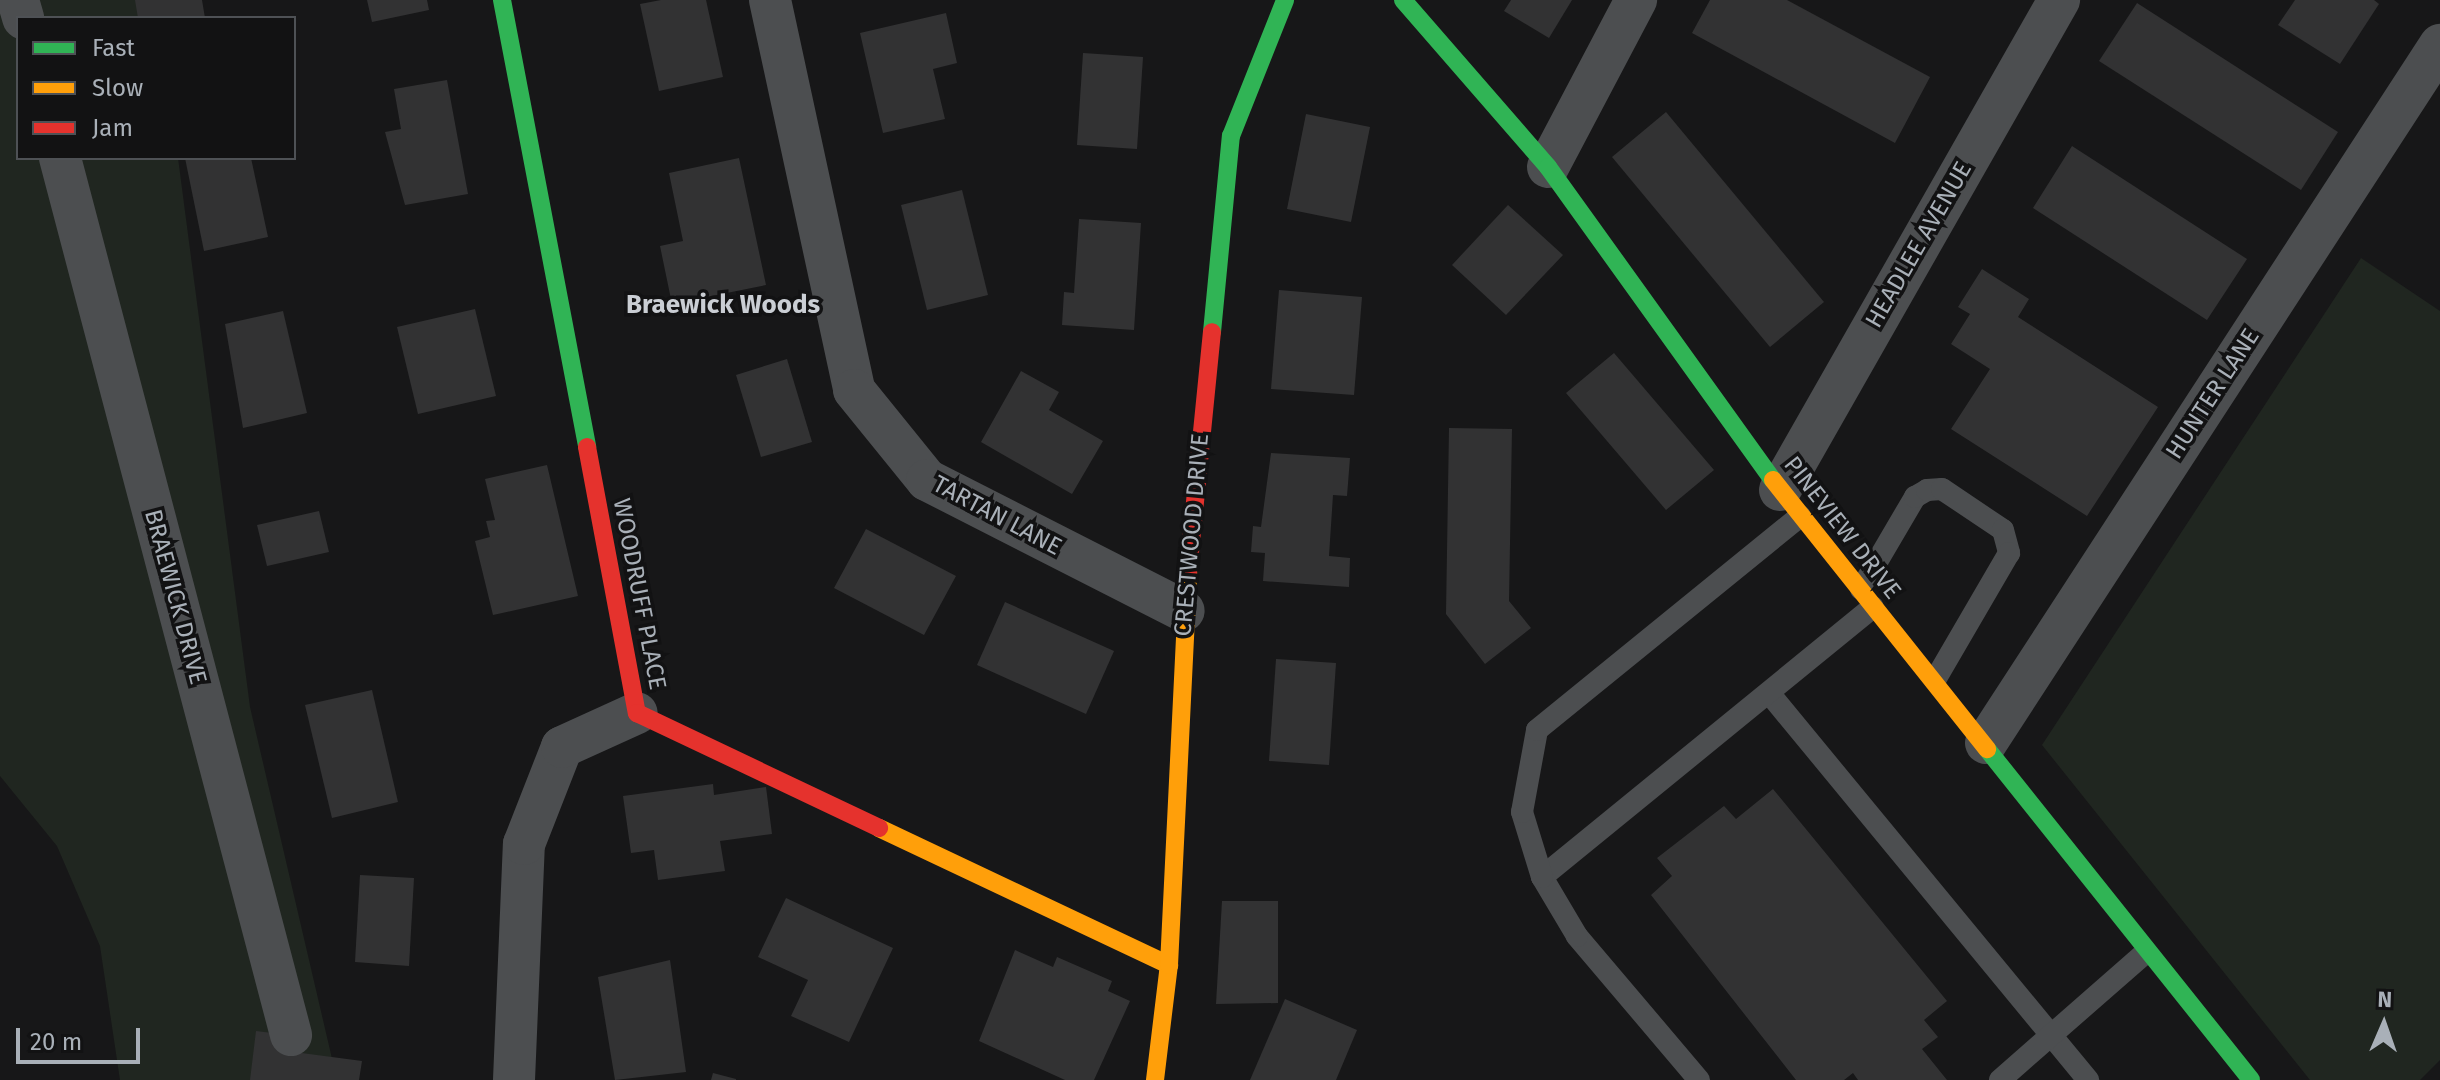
<!DOCTYPE html>
<html>
<head>
<meta charset="utf-8">
<style>
	body { margin:0 }
	#map { position:relative; width:2440px; height:1080px; overflow:hidden; background:#171718; font-family:"Fira Sans",sans-serif }
	div>[style] { position:absolute }
	.green>* { inset:0; background:#202620 }
	.building>* { inset:0; background:#323233 }
	.lane>* { height:22px; margin:-11px; padding:0 11px; transform-origin:11px; border-radius:11px; background:#4c4e50 }
	.street>* { height:42px; margin:-21px; padding:0 21px; transform-origin:21px; border-radius:21px; background:#4c4e50 }
	.fast>* { height:18px; margin:-9px; padding:0 9px; transform-origin:9px; border-radius:9px; background:#30b455 }
	.slow>* { height:18px; margin:-9px; padding:0 9px; transform-origin:9px; border-radius:9px; background:#ff9f0a }
	.jam>* { height:18px; margin:-9px; padding:0 9px; transform-origin:9px; border-radius:9px; background:#e5322d }
	span { translate:-50% -50%; white-space:nowrap; text-align:center; line-height:1.15; -webkit-text-stroke:7px #121213; paint-order:stroke }
	.street-label { font-size:24px; color:#a9b0b8 }
	.neighbourhood-label { font-size:26px; color:#caced4; font-weight:700 }
	.legend { position:absolute; left:16px; top:16px; width:280px; height:144px; box-sizing:border-box; background:#121213; border:2px solid #4e5155; margin:0; padding:10px 14px; list-style:none; font-size:24px; color:#a9b0b8 }
	.legend li { display:flex; align-items:center; gap:16px; height:40px }
	.legend b { width:40px; border:2px solid #4e5155 }
	.north { position:absolute; left:2344px; top:984px; width:80px; height:80px; -webkit-text-stroke:6px #121213; paint-order:stroke; rotate:2deg; font-size:22px; font-weight:700; line-height:32px; text-align:center; color:#a9b0b8 }
	.north::after { content:''; display:block; margin:auto; width:28px; height:36px; background:#a9b0b8; clip-path:polygon(50% 0,100% 100%,50% 72%,0 100%) }
	.scale { position:absolute; left:16px; top:1028px; width:124px; height:36px; box-sizing:border-box; border:4px solid #a9b0b8; border-top:0; padding-left:10px; font-size:24px; line-height:28px; white-space:nowrap; color:#a9b0b8; -webkit-text-stroke:6px #121213; paint-order:stroke }
</style>
</head>
<body>
<div id="map">
	<div class="green">
		<i style="clip-path:polygon(0 0,158px 0,160px 18px,18px 18px,18px 158px,178px 158px,250px 707px,337px 1080px,120px 1080px,100px 946px,57px 846px,0 776px)"></i>
		<i style="clip-path:polygon(2361px 258px,2440px 311px,2440px 1060px,2420px 1080px,2310px 1080px,2042px 745px)"></i>
	</div>
	<div class="building">
		<i style="clip-path:polygon(135px 0,202px 0,205px 18px,138px 18px)"></i>
		<i style="clip-path:polygon(367px 0,427px 0,429px 10px,372px 22px)"></i>
		<i style="clip-path:polygon(661px 0,706px 0,723px 77px,659px 91px,640px 4px)"></i>
		<i style="clip-path:polygon(1511px 0,1572px 0,1549px 38px,1504px 11px)"></i>
		<i style="clip-path:polygon(1710px 0,1787px 0,1930px 77px,1895px 143px,1692px 33px)"></i>
		<i style="clip-path:polygon(2295px 0,2374px 0,2379px 4px,2340px 64px,2278px 25px)"></i>
		<i style="clip-path:polygon(2137px 3px,2338px 132px,2301px 190px,2099px 61px)"></i>
		<i style="clip-path:polygon(946px 13px,957px 63px,933px 69px,945px 119px,883px 133px,860px 33px)"></i>
		<i style="clip-path:polygon(1083px 53px,1143px 57px,1137px 149px,1077px 145px)"></i>
		<i style="clip-path:polygon(447px 80px,468px 194px,405px 205px,385px 132px,401px 129px,394px 89px)"></i>
		<i style="clip-path:polygon(1666px 112px,1824px 302px,1770px 347px,1612px 157px)"></i>
		<i style="clip-path:polygon(1306px 114px,1370px 127px,1351px 222px,1287px 209px)"></i>
		<i style="clip-path:polygon(2072px 146px,2247px 259px,2207px 320px,2033px 208px)"></i>
		<i style="clip-path:polygon(185px 158px,251px 158px,268px 237px,204px 251px)"></i>
		<i style="clip-path:polygon(739px 158px,766px 285px,672px 304px,660px 246px,683px 241px,669px 173px)"></i>
		<i style="clip-path:polygon(962px 190px,988px 295px,927px 310px,901px 205px)"></i>
		<i style="clip-path:polygon(1508px 205px,1563px 255px,1506px 315px,1452px 265px)"></i>
		<i style="clip-path:polygon(1079px 219px,1141px 223px,1134px 330px,1062px 325px,1064px 292px,1074px 293px)"></i>
		<i style="clip-path:polygon(1982px 269px,2029px 299px,2018px 317px,2158px 407px,2087px 516px,1951px 429px,1990px 369px,1951px 344px,1970px 314px,1958px 307px)"></i>
		<i style="clip-path:polygon(1279px 290px,1362px 297px,1354px 395px,1271px 389px)"></i>
		<i style="clip-path:polygon(475px 309px,496px 396px,418px 414px,397px 327px)"></i>
		<i style="clip-path:polygon(283px 311px,307px 413px,243px 428px,225px 324px)"></i>
		<i style="clip-path:polygon(1614px 353px,1714px 470px,1666px 510px,1566px 393px)"></i>
		<i style="clip-path:polygon(787px 359px,812px 442px,761px 457px,736px 375px)"></i>
		<i style="clip-path:polygon(1021px 371px,1059px 392px,1049px 410px,1103px 441px,1072px 494px,981px 442px)"></i>
		<i style="clip-path:polygon(1449px 428px,1512px 429px,1509px 601px,1531px 628px,1485px 664px,1446px 614px)"></i>
		<i style="clip-path:polygon(1271px 453px,1350px 458px,1347px 496px,1333px 495px,1329px 556px,1350px 558px,1349px 587px,1263px 581px,1265px 553px,1251px 552px,1253px 526px,1261px 527px)"></i>
		<i style="clip-path:polygon(547px 465px,578px 596px,493px 615px,475px 541px,490px 537px,486px 521px,495px 520px,485px 479px)"></i>
		<i style="clip-path:polygon(319px 511px,329px 552px,267px 566px,257px 525px)"></i>
		<i style="clip-path:polygon(866px 529px,956px 576px,924px 635px,834px 588px)"></i>
		<i style="clip-path:polygon(1005px 602px,1114px 651px,1086px 714px,977px 665px)"></i>
		<i style="clip-path:polygon(1276px 659px,1336px 663px,1329px 765px,1269px 761px)"></i>
		<i style="clip-path:polygon(372px 690px,398px 802px,332px 818px,305px 705px)"></i>
		<i style="clip-path:polygon(713px 784px,714px 795px,766px 787px,772px 834px,720px 841px,725px 871px,658px 880px,654px 850px,631px 853px,623px 796px)"></i>
		<i style="clip-path:polygon(1773px 789px,1947px 1001px,1924px 1020px,1938px 1037px,1922px 1049px,1947px 1080px,1858px 1080px,1853px 1073px,1844px 1080px,1796px 1080px,1651px 895px,1672px 876px,1657px 858px,1724px 806px,1736px 819px)"></i>
		<i style="clip-path:polygon(360px 875px,414px 878px,409px 966px,355px 962px)"></i>
		<i style="clip-path:polygon(786px 898px,893px 948px,849px 1042px,791px 1016px,808px 980px,758px 957px)"></i>
		<i style="clip-path:polygon(1222px 901px,1278px 901px,1278px 1003px,1216px 1004px)"></i>
		<i style="clip-path:polygon(1015px 950px,1053px 967px,1057px 957px,1112px 981px,1108px 991px,1130px 1001px,1094px 1080px,1065px 1080px,979px 1041px)"></i>
		<i style="clip-path:polygon(670px 960px,686px 1072px,615px 1080px,598px 977px)"></i>
		<i style="clip-path:polygon(1285px 999px,1357px 1030px,1336px 1080px,1250px 1080px)"></i>
		<i style="clip-path:polygon(256px 1031px,296px 1036px,294px 1052px,362px 1061px,359px 1080px,250px 1080px)"></i>
		<i style="clip-path:polygon(713px 1073px,736px 1079px,736px 1080px,711px 1080px)"></i>
	</div>
	<div class="lane">
		<i style="left:1861px;top:589px;width:107px;rotate:-59.6deg"></i>
		<i style="left:1915px;top:497px;width:14px;rotate:-30deg"></i>
		<i style="left:1927px;top:490px;width:15px;rotate:-4deg"></i>
		<i style="left:1942px;top:489px;width:73px;rotate:33.9deg"></i>
		<i style="left:2003px;top:530px;width:24px;rotate:75deg"></i>
		<i style="left:2009px;top:553px;width:147px;rotate:120.2deg"></i>
		<i style="left:1769px;top:693px;width:502px;rotate:50.5deg"></i>
		<i style="left:1542px;top:877px;width:427px;rotate:-39.2deg"></i>
		<i style="left:1699px;top:1080px;width:189px;rotate:-130.3deg"></i>
		<i style="left:1577px;top:936px;width:69px;rotate:-120.7deg"></i>
		<i style="left:1542px;top:877px;width:68px;rotate:-107.1deg"></i>
		<i style="left:1522px;top:812px;width:83px;rotate:-79.6deg"></i>
		<i style="left:1537px;top:730px;width:339px;rotate:-39.1deg"></i>
		<i style="left:2000px;top:1080px;width:193px;rotate:-41.2deg"></i>
	</div>
	<div class="street">
		<i style="left:18px;top:0;width:19px;rotate:74deg"></i>
		<i style="left:770px;top:0;width:399px;rotate:77.8deg"></i>
		<i style="left:854px;top:390px;width:116px;rotate:51deg"></i>
		<i style="left:927px;top:480px;width:288px;rotate:27deg"></i>
		<i style="left:60px;top:158px;width:907px;rotate:75.24deg"></i>
		<i style="left:1548px;top:167px;width:189px;rotate:-62.2deg"></i>
		<i style="left:1780px;top:490px;width:564px;rotate:-60.34deg"></i>
		<i style="left:1986px;top:743px;width:833px;rotate:-56.96deg"></i>
		<i style="left:514px;top:1080px;width:236px;rotate:-87.6deg"></i>
		<i style="left:524px;top:844px;width:104px;rotate:-68.6deg"></i>
		<i style="left:562px;top:747px;width:82px;rotate:-24.4deg"></i>
	</div>
	<div class="fast">
		<i style="left:502px;top:0;width:455px;rotate:79.2deg"></i>
		<i style="left:1403px;top:0;width:221px;rotate:49deg"></i>
		<i style="left:1548px;top:167px;width:385px;rotate:54.3deg"></i>
		<i style="left:1212px;top:332px;width:197px;rotate:-84.5deg"></i>
		<i style="left:1231px;top:136px;width:146px;rotate:-68.3deg"></i>
		<i style="left:1987px;top:749px;width:423px;rotate:51.4deg"></i>
	</div>
	<div class="slow">
		<i style="left:1773px;top:480px;width:344px;rotate:51.5deg"></i>
		<i style="left:879px;top:828px;width:321px;rotate:25.3deg"></i>
		<i style="left:1155px;top:1080px;width:116px;rotate:-83.1deg"></i>
		<i style="left:1169px;top:965px;width:393px;rotate:-87.2deg"></i>
	</div>
	<div class="jam">
		<i style="left:587px;top:447px;width:271px;rotate:79.4deg"></i>
		<i style="left:637px;top:713px;width:268px;rotate:25.4deg"></i>
		<i style="left:1188px;top:572px;width:241px;rotate:-84.3deg"></i>
	</div>
	<div class="street-label">
		<span style="left:1919px;top:245px;rotate:-60deg">HEADLEE AVENUE</span>
		<span style="left:2213px;top:394px;rotate:-57deg">HUNTER LANE</span>
		<span style="left:997px;top:516px;rotate:28deg">TARTAN LANE</span>
		<span style="left:1842px;top:528px;rotate:52deg">PINEVIEW DRIVE</span>
		<span style="left:1192px;top:535px;rotate:-85deg">CRESTWOOD DRIVE</span>
		<span style="left:639px;top:594px;rotate:79deg">WOODRUFF PLACE</span>
		<span style="left:175px;top:597px;rotate:75deg">BRAEWICK DRIVE</span>
	</div>
	<div class="neighbourhood-label">
		<span style="left:723px;top:305px">Braewick Woods</span>
	</div>
	<ul class="legend">
	<li><b style="height:10px;background:#30b455"></b>Fast</li>
	<li><b style="height:10px;background:#ff9f0a"></b>Slow</li>
	<li><b style="height:10px;background:#e5322d"></b>Jam</li>
	</ul>
	<div class="north">N</div>
	<div class="scale">20 m</div>
</div>
</body>
</html>
